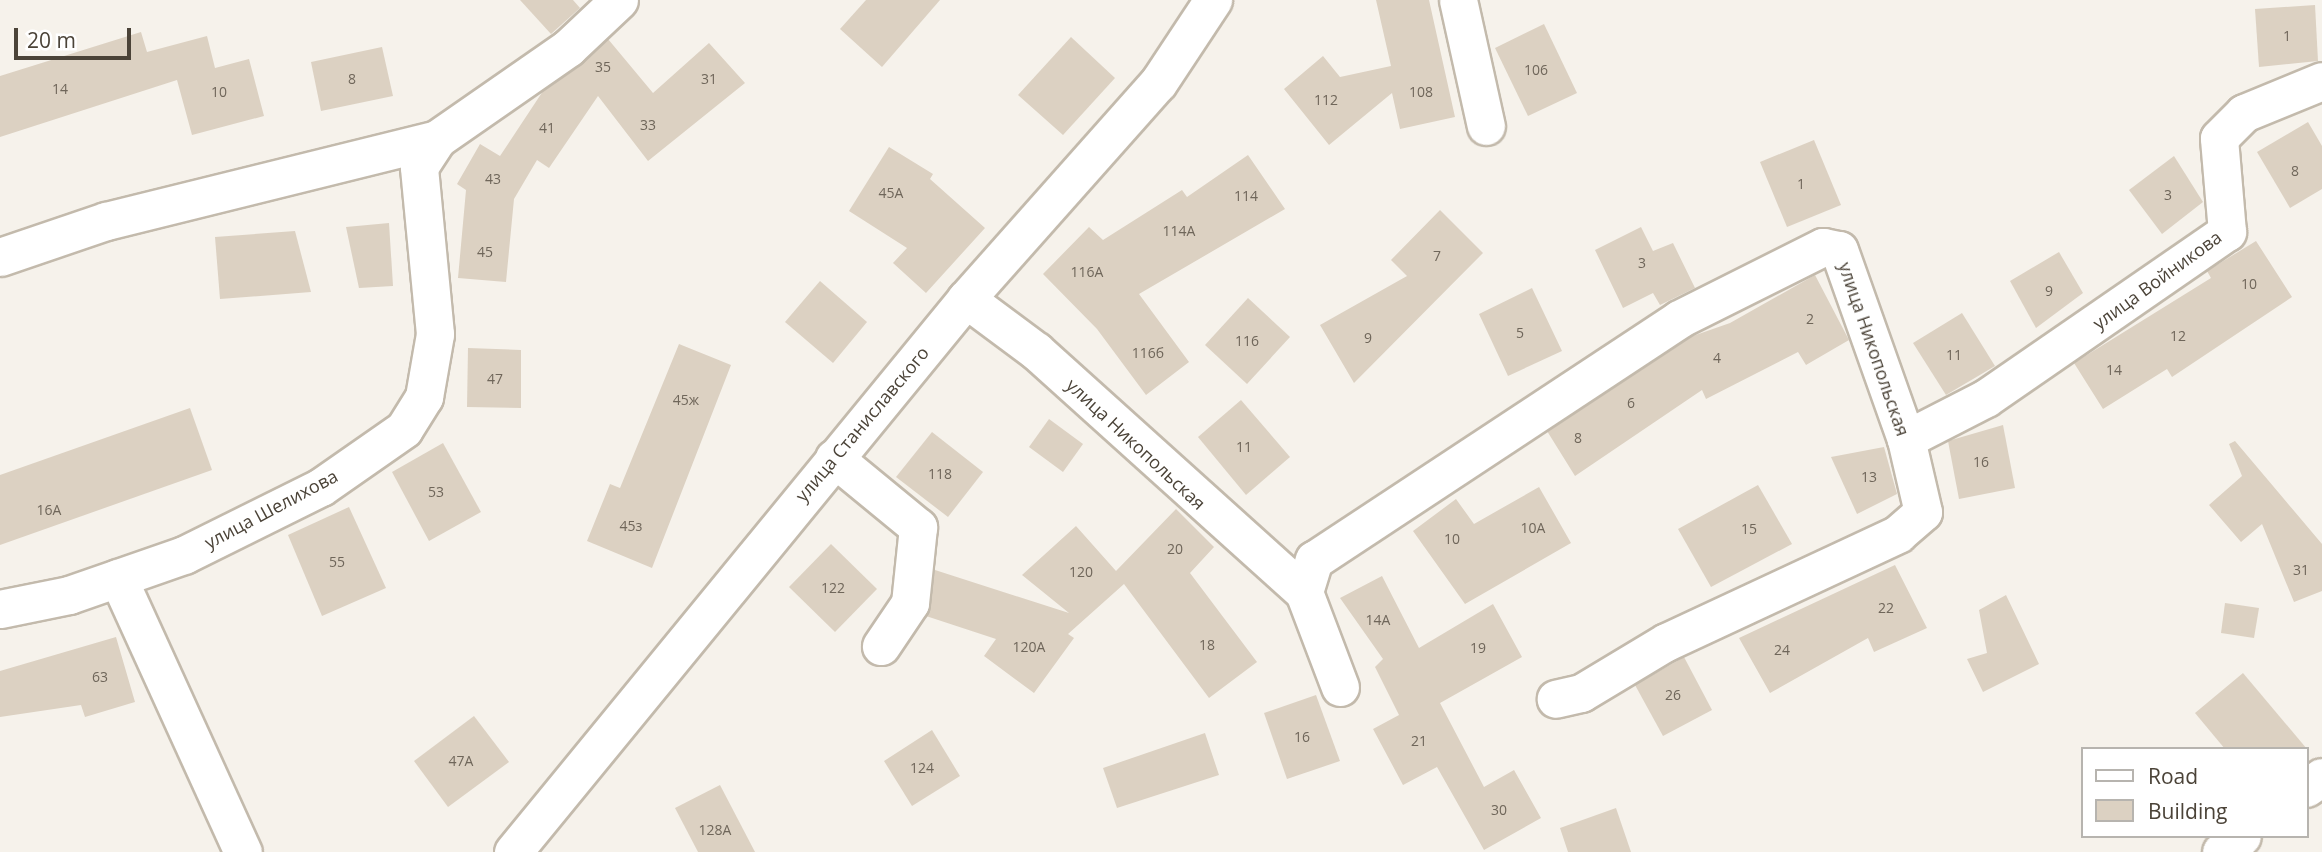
<!DOCTYPE html>
<html>
<head>
<meta charset="utf-8">
<style>
	body { margin:0 }
	#map { position:relative; width:2322px; height:852px; overflow:hidden; background:#f6f2eb; font-family:"Open Sans",sans-serif }
	div>[style] { position:absolute }
	.building>* { inset:0; background:#dcd1c2 }
	.roads { filter:drop-shadow(2px 0 #c3baac) drop-shadow(-2px 0 #c3baac) drop-shadow(0 2px #c3baac) drop-shadow(0 -2px #c3baac) }
	.street>* { height:37px; margin:-18.5px; padding:0 18.5px; transform-origin:18.5px; border-radius:18.5px; background:#fff }
	span { translate:-50% -50%; white-space:nowrap; text-align:center; line-height:1.15; -webkit-text-stroke:6px #fff; paint-order:stroke }
	.number-label { font-size:14px; color:#6f665a }
	.number-label span { -webkit-text-stroke-width:0 }
	.street-label { font-size:18px; color:#4b4338 }
	.legend { position:absolute; left:2081px; top:747px; width:228px; height:91px; box-sizing:border-box; background:#fff; border:2px solid #b7b4af; margin:0; padding:9px 12px; list-style:none; font-size:21px; color:#4b4338 }
	.legend li { display:flex; align-items:center; gap:14px; height:35px }
	.legend b { width:35px; border:2px solid #b7b4af }
	.scale { position:absolute; left:14px; top:28px; width:117px; height:32px; box-sizing:border-box; border:4px solid #4b4338; border-top:0; padding-left:9px; font-size:21px; line-height:24px; white-space:nowrap; color:#4b4338; -webkit-text-stroke:5px #fff; paint-order:stroke }
</style>
</head>
<body>
<div id="map">
	<div class="building">
		<i style="clip-path:polygon(520px 0,573px 0,580px 8px,551px 34px)"></i>
		<i style="clip-path:polygon(866px 0,940px 0,882px 67px,840px 29px)"></i>
		<i style="clip-path:polygon(1376px 0,1429px 0,1455px 117px,1400px 129px,1392px 93px,1329px 145px,1284px 89px,1323px 56px,1340px 77px,1391px 66px)"></i>
		<i style="clip-path:polygon(2315px 5px,2318px 61px,2259px 67px,2255px 9px)"></i>
		<i style="clip-path:polygon(1544px 24px,1577px 93px,1528px 116px,1495px 48px)"></i>
		<i style="clip-path:polygon(141px 32px,147px 52px,207px 36px,215px 68px,249px 59px,264px 116px,192px 135px,177px 80px,0 137px,0 76px)"></i>
		<i style="clip-path:polygon(1071px 37px,1115px 78px,1063px 135px,1018px 95px)"></i>
		<i style="clip-path:polygon(608px 39px,653px 93px,709px 43px,745px 83px,648px 161px,598px 96px,549px 168px,537px 160px,514px 199px,506px 282px,458px 278px,466px 190px,457px 184px,480px 144px,500px 156px,543px 91px)"></i>
		<i style="clip-path:polygon(382px 47px,393px 96px,321px 111px,311px 62px)"></i>
		<i style="clip-path:polygon(2308px 122px,2322px 146px,2322px 189px,2290px 208px,2257px 152px)"></i>
		<i style="clip-path:polygon(1814px 140px,1841px 205px,1787px 227px,1760px 162px)"></i>
		<i style="clip-path:polygon(889px 147px,933px 174px,930px 179px,985px 228px,926px 293px,893px 263px,907px 248px,849px 211px)"></i>
		<i style="clip-path:polygon(1248px 155px,1285px 209px,1139px 294px,1189px 362px,1146px 395px,1097px 329px,1043px 274px,1089px 227px,1103px 240px,1182px 190px,1187px 197px)"></i>
		<i style="clip-path:polygon(2174px 156px,2203px 202px,2162px 234px,2129px 190px)"></i>
		<i style="clip-path:polygon(1440px 210px,1483px 253px,1354px 383px,1320px 325px,1407px 276px,1391px 260px)"></i>
		<i style="clip-path:polygon(389px 223px,393px 286px,359px 288px,346px 227px)"></i>
		<i style="clip-path:polygon(1641px 227px,1653px 251px,1673px 243px,1695px 288px,1660px 305px,1653px 293px,1623px 308px,1595px 250px)"></i>
		<i style="clip-path:polygon(295px 231px,311px 292px,220px 299px,215px 237px)"></i>
		<i style="clip-path:polygon(2256px 241px,2292px 297px,2172px 377px,2167px 369px,2103px 409px,2074px 363px,2211px 278px,2207px 271px)"></i>
		<i style="clip-path:polygon(2059px 252px,2083px 293px,2036px 328px,2010px 281px)"></i>
		<i style="clip-path:polygon(1815px 275px,1849px 340px,1806px 365px,1798px 352px,1706px 399px,1702px 390px,1575px 476px,1547px 431px,1690px 337px,1730px 323px)"></i>
		<i style="clip-path:polygon(820px 281px,867px 322px,833px 363px,785px 322px)"></i>
		<i style="clip-path:polygon(1532px 288px,1562px 351px,1508px 376px,1479px 314px)"></i>
		<i style="clip-path:polygon(1248px 298px,1290px 337px,1247px 384px,1205px 345px)"></i>
		<i style="clip-path:polygon(1962px 313px,1995px 366px,1946px 395px,1913px 343px)"></i>
		<i style="clip-path:polygon(679px 344px,731px 365px,652px 568px,587px 541px,610px 484px,620px 488px)"></i>
		<i style="clip-path:polygon(468px 348px,521px 350px,521px 408px,467px 407px)"></i>
		<i style="clip-path:polygon(1241px 400px,1290px 457px,1246px 495px,1198px 437px)"></i>
		<i style="clip-path:polygon(190px 408px,212px 470px,0 545px,0 475px)"></i>
		<i style="clip-path:polygon(1049px 419px,1083px 444px,1063px 472px,1029px 447px)"></i>
		<i style="clip-path:polygon(2003px 425px,2015px 488px,1959px 499px,1948px 441px)"></i>
		<i style="clip-path:polygon(932px 432px,983px 472px,948px 517px,896px 477px)"></i>
		<i style="clip-path:polygon(2235px 441px,2322px 544px,2322px 591px,2294px 602px,2262px 524px,2241px 542px,2209px 505px,2242px 476px,2229px 444px)"></i>
		<i style="clip-path:polygon(443px 443px,481px 512px,429px 541px,392px 472px)"></i>
		<i style="clip-path:polygon(1884px 447px,1897px 494px,1857px 514px,1831px 457px)"></i>
		<i style="clip-path:polygon(1758px 485px,1792px 544px,1711px 587px,1678px 529px)"></i>
		<i style="clip-path:polygon(1539px 487px,1571px 543px,1465px 604px,1413px 531px,1456px 499px,1474px 524px)"></i>
		<i style="clip-path:polygon(349px 507px,386px 588px,322px 616px,288px 535px)"></i>
		<i style="clip-path:polygon(1176px 509px,1214px 547px,1190px 573px,1257px 662px,1209px 698px,1124px 584px,1068px 634px,1074px 638px,1034px 693px,984px 656px,996px 639px,926px 616px,935px 570px,1069px 613px,1022px 575px,1076px 526px,1116px 571px)"></i>
		<i style="clip-path:polygon(831px 544px,877px 589px,835px 632px,789px 587px)"></i>
		<i style="clip-path:polygon(1895px 565px,1927px 628px,1874px 652px,1868px 638px,1770px 693px,1739px 638px)"></i>
		<i style="clip-path:polygon(1382px 576px,1419px 648px,1493px 604px,1522px 657px,1440px 703px,1484px 787px,1514px 770px,1541px 818px,1484px 850px,1437px 767px,1403px 785px,1373px 729px,1399px 715px,1375px 667px,1383px 659px,1340px 598px)"></i>
		<i style="clip-path:polygon(2006px 595px,2039px 664px,1983px 692px,1967px 659px,1987px 653px,1979px 610px)"></i>
		<i style="clip-path:polygon(2225px 603px,2259px 608px,2254px 638px,2221px 633px)"></i>
		<i style="clip-path:polygon(116px 637px,135px 702px,85px 717px,81px 705px,0 717px,0 671px)"></i>
		<i style="clip-path:polygon(1684px 657px,1712px 710px,1663px 736px,1635px 685px)"></i>
		<i style="clip-path:polygon(2243px 673px,2307px 749px,2225px 749px,2195px 713px)"></i>
		<i style="clip-path:polygon(1316px 695px,1340px 761px,1287px 779px,1264px 713px)"></i>
		<i style="clip-path:polygon(474px 716px,509px 762px,448px 807px,414px 761px)"></i>
		<i style="clip-path:polygon(932px 730px,960px 776px,912px 806px,884px 761px)"></i>
		<i style="clip-path:polygon(1205px 733px,1219px 775px,1117px 808px,1103px 768px)"></i>
		<i style="clip-path:polygon(720px 785px,755px 852px,698px 852px,675px 808px)"></i>
		<i style="clip-path:polygon(1616px 808px,1631px 852px,1568px 852px,1560px 828px)"></i>
	</div>
	<div class="roads">
		<div class="street">
			<i style="left:1458px;top:0;width:129px;rotate:77.5deg"></i>
			<i style="left:0;top:257px;width:112px;rotate:-18.8deg"></i>
			<i style="left:106px;top:221px;width:341px;rotate:-13.9deg"></i>
			<i style="left:966px;top:299px;width:87px;rotate:36.6deg"></i>
			<i style="left:1036px;top:351px;width:360px;rotate:42deg"></i>
			<i style="left:1906px;top:439px;width:90px;rotate:-27.1deg"></i>
			<i style="left:1986px;top:398px;width:293px;rotate:-34.6deg"></i>
			<i style="left:2227px;top:232px;width:94px;rotate:-94.9deg"></i>
			<i style="left:2219px;top:138px;width:35px;rotate:-45deg"></i>
			<i style="left:2244px;top:113px;width:84px;rotate:-22.3deg"></i>
			<i style="left:834px;top:458px;width:109px;rotate:39.4deg"></i>
			<i style="left:918px;top:527px;width:76px;rotate:96deg"></i>
			<i style="left:910px;top:603px;width:52px;rotate:124deg"></i>
			<i style="left:118px;top:578px;width:301px;rotate:65.5deg"></i>
			<i style="left:0;top:609px;width:70px;rotate:-11.5deg"></i>
			<i style="left:69px;top:595px;width:122px;rotate:-19.2deg"></i>
			<i style="left:184px;top:555px;width:153px;rotate:-26.4deg"></i>
			<i style="left:321px;top:487px;width:101px;rotate:-34.9deg"></i>
			<i style="left:404px;top:429px;width:38px;rotate:-58deg"></i>
			<i style="left:424px;top:397px;width:64px;rotate:-80.1deg"></i>
			<i style="left:435px;top:334px;width:168px;rotate:-95.5deg"></i>
			<i style="left:419px;top:167px;width:33px;rotate:-57deg"></i>
			<i style="left:437px;top:139px;width:160px;rotate:-34.8deg"></i>
			<i style="left:568px;top:48px;width:70px;rotate:-43.3deg"></i>
			<i style="left:1340px;top:687px;width:102px;rotate:-110.8deg"></i>
			<i style="left:1304px;top:592px;width:34px;rotate:-73deg"></i>
			<i style="left:1314px;top:560px;width:437px;rotate:-33.4deg"></i>
			<i style="left:1679px;top:319px;width:161px;rotate:-26.6deg"></i>
			<i style="left:1823px;top:247px;width:16px;rotate:11deg"></i>
			<i style="left:1839px;top:250px;width:201px;rotate:70.5deg"></i>
			<i style="left:1906px;top:439px;width:75px;rotate:76.9deg"></i>
			<i style="left:1923px;top:512px;width:33px;rotate:139deg"></i>
			<i style="left:1898px;top:534px;width:256px;rotate:155deg"></i>
			<i style="left:1666px;top:642px;width:99px;rotate:149deg"></i>
			<i style="left:1581px;top:693px;width:26px;rotate:167deg"></i>
			<i style="left:2306px;top:788px;width:19px;rotate:-35deg"></i>
			<i style="left:513px;top:852px;width:715px;rotate:-50.68deg"></i>
			<i style="left:966px;top:299px;width:289px;rotate:-48.4deg"></i>
			<i style="left:1158px;top:83px;width:100px;rotate:-56.5deg"></i>
			<i style="left:2221px;top:852px;width:26px;rotate:-37deg"></i>
		</div>
	</div>
	<div class="number-label">
		<span style="left:2287px;top:36px">1</span>
		<span style="left:603px;top:67px">35</span>
		<span style="left:1536px;top:70px">106</span>
		<span style="left:352px;top:79px">8</span>
		<span style="left:709px;top:79px">31</span>
		<span style="left:60px;top:89px">14</span>
		<span style="left:219px;top:92px">10</span>
		<span style="left:1421px;top:92px">108</span>
		<span style="left:1326px;top:100px">112</span>
		<span style="left:648px;top:125px">33</span>
		<span style="left:547px;top:128px">41</span>
		<span style="left:2295px;top:171px">8</span>
		<span style="left:493px;top:179px">43</span>
		<span style="left:1801px;top:184px">1</span>
		<span style="left:891px;top:193px">45А</span>
		<span style="left:2168px;top:195px">3</span>
		<span style="left:1246px;top:196px">114</span>
		<span style="left:1179px;top:231px">114А</span>
		<span style="left:485px;top:252px">45</span>
		<span style="left:1437px;top:256px">7</span>
		<span style="left:1642px;top:263px">3</span>
		<span style="left:1087px;top:272px">116А</span>
		<span style="left:2249px;top:284px">10</span>
		<span style="left:2049px;top:291px">9</span>
		<span style="left:1810px;top:319px">2</span>
		<span style="left:1520px;top:333px">5</span>
		<span style="left:2178px;top:336px">12</span>
		<span style="left:1368px;top:338px">9</span>
		<span style="left:1247px;top:341px">116</span>
		<span style="left:1148px;top:353px">116б</span>
		<span style="left:1954px;top:355px">11</span>
		<span style="left:1717px;top:358px">4</span>
		<span style="left:2114px;top:370px">14</span>
		<span style="left:495px;top:379px">47</span>
		<span style="left:686px;top:400px">45ж</span>
		<span style="left:1631px;top:403px">6</span>
		<span style="left:1578px;top:438px">8</span>
		<span style="left:1244px;top:447px">11</span>
		<span style="left:1981px;top:462px">16</span>
		<span style="left:940px;top:474px">118</span>
		<span style="left:1869px;top:477px">13</span>
		<span style="left:436px;top:492px">53</span>
		<span style="left:49px;top:510px">16А</span>
		<span style="left:631px;top:526px">45з</span>
		<span style="left:1533px;top:528px">10А</span>
		<span style="left:1749px;top:529px">15</span>
		<span style="left:1452px;top:539px">10</span>
		<span style="left:1175px;top:549px">20</span>
		<span style="left:337px;top:562px">55</span>
		<span style="left:2301px;top:570px">31</span>
		<span style="left:1081px;top:572px">120</span>
		<span style="left:833px;top:588px">122</span>
		<span style="left:1886px;top:608px">22</span>
		<span style="left:1378px;top:620px">14А</span>
		<span style="left:1207px;top:645px">18</span>
		<span style="left:1029px;top:647px">120А</span>
		<span style="left:1478px;top:648px">19</span>
		<span style="left:1782px;top:650px">24</span>
		<span style="left:100px;top:677px">63</span>
		<span style="left:1673px;top:695px">26</span>
		<span style="left:1302px;top:737px">16</span>
		<span style="left:1419px;top:741px">21</span>
		<span style="left:461px;top:761px">47А</span>
		<span style="left:922px;top:768px">124</span>
		<span style="left:1499px;top:810px">30</span>
		<span style="left:715px;top:830px">128А</span>
	</div>
	<div class="street-label">
		<span style="left:2157px;top:280px;rotate:-36deg">улица Войникова</span>
		<span style="left:1874px;top:349px;rotate:71deg">улица Никопольская</span>
		<span style="left:862px;top:424px;rotate:-50deg">улица Станиславского</span>
		<span style="left:1136px;top:444px;rotate:43deg">улица Никопольская</span>
		<span style="left:271px;top:509px;rotate:-28deg">улица Шелихова</span>
	</div>
	<ul class="legend">
	<li><b style="height:9px;background:#fff"></b>Road</li>
	<li><b style="height:19px;background:#dcd1c2"></b>Building</li>
	</ul>
	<div class="scale">20 m</div>
</div>
</body>
</html>
